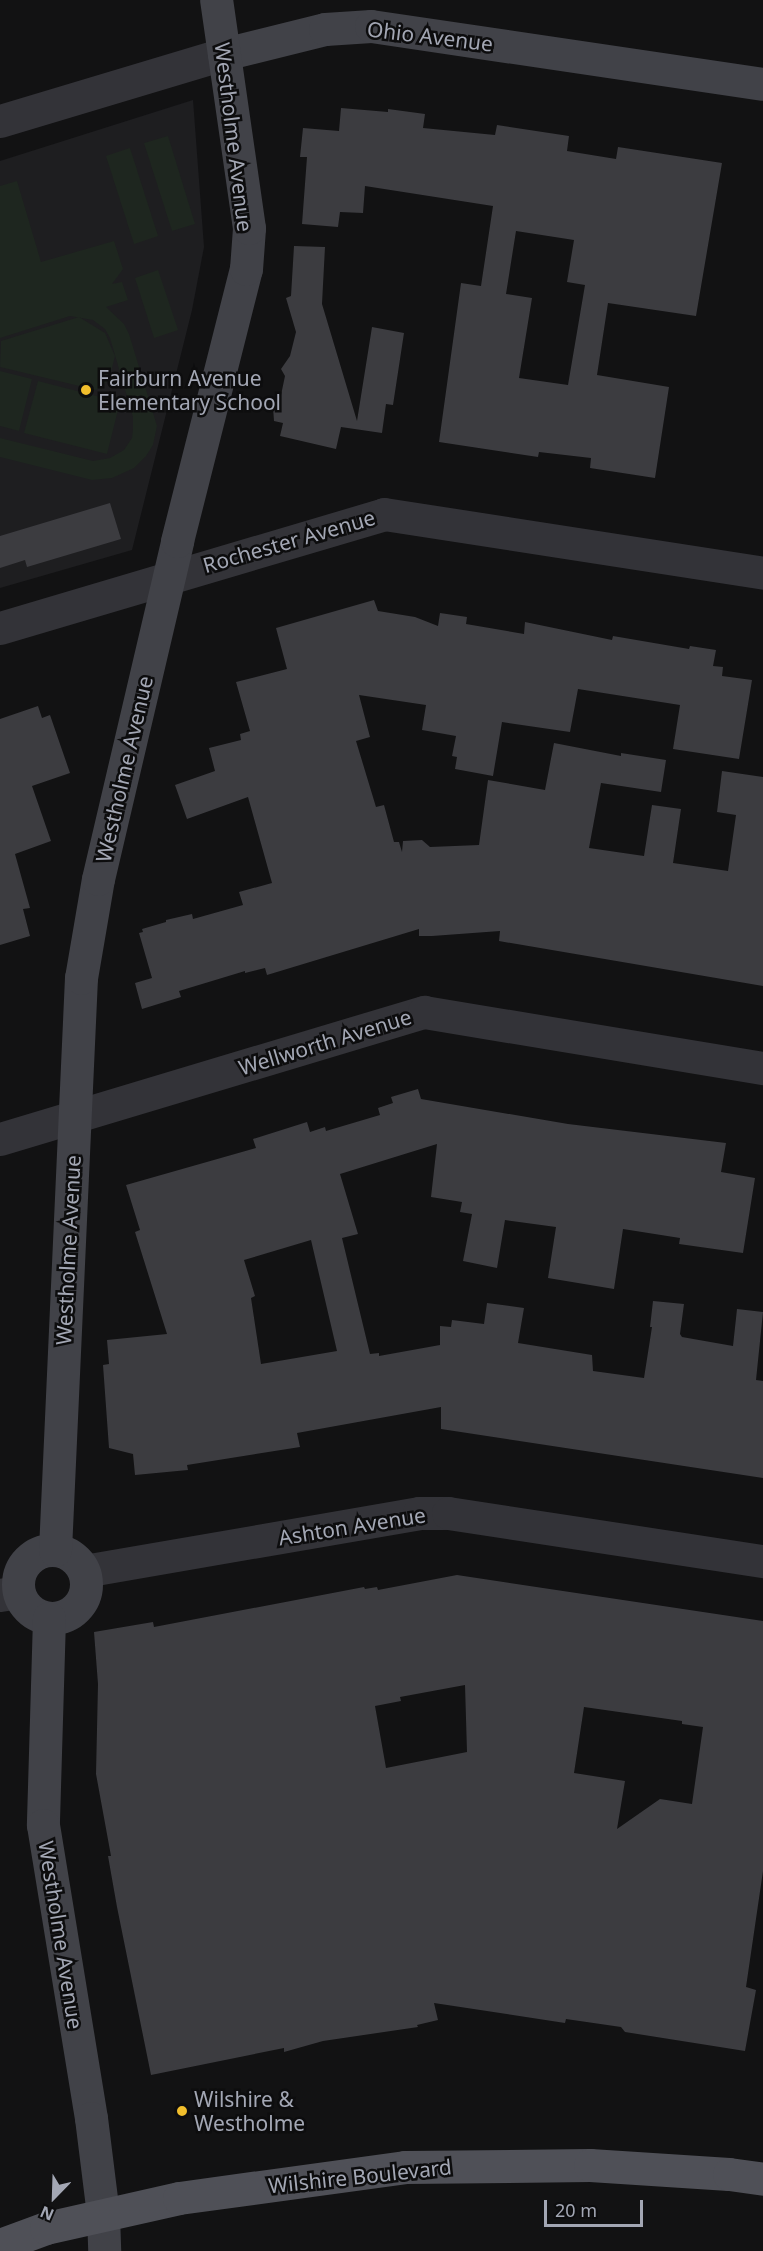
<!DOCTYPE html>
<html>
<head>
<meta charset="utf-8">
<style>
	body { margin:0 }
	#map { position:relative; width:763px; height:2251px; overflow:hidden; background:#121213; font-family:"Noto Sans",sans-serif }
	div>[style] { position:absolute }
	.built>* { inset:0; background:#1e1e20 }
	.green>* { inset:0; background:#1e261f }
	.building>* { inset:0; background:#3c3c40 }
	.street>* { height:33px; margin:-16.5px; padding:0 16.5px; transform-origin:16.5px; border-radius:16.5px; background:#333338 }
	.secondary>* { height:33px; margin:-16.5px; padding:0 16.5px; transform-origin:16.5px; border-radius:16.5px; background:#414248 }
	.secondary>.ring { margin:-16.5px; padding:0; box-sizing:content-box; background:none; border:33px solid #414248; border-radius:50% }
	.primary>* { height:33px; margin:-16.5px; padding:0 16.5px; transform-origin:16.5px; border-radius:16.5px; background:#4f5057 }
	.dots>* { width:16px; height:16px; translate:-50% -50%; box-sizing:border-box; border:3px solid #0d0d0e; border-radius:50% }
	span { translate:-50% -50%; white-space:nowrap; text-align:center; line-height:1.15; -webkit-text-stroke:5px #0d0d0e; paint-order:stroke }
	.street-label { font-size:21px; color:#a3a7b4 }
	.poi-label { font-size:21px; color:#a3a7b4 }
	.left { translate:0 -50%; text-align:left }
	.north { position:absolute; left:24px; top:2167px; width:60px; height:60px; -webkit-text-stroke:4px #0d0d0e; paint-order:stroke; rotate:203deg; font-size:16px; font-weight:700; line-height:24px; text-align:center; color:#a3a7b4 }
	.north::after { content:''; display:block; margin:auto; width:21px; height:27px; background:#a3a7b4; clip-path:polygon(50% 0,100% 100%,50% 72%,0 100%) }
	.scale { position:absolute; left:544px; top:2200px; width:99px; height:27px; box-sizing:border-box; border:3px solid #a3a7b4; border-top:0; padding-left:8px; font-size:18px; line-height:21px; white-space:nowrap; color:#a3a7b4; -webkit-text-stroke:4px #0d0d0e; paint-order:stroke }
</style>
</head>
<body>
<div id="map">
	<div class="built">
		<i style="clip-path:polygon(193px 100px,204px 247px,192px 310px,132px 550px,0 588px,0 161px)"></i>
	</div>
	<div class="green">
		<i style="clip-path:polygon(168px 136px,195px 224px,172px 231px,144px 143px)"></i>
		<i style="clip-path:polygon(130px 148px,158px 236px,134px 244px,106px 156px)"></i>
		<i style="clip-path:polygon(17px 181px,41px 262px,114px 241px,123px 269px,112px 284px,122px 282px,128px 300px,106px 307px,124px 324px,129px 334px,157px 426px,153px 445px,146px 456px,134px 468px,112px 478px,92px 480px,0 457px,0 438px,93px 461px,110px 458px,124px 450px,132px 438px,133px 429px,133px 417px,110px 338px,105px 329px,93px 320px,70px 316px,0 338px,0 186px)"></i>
		<i style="clip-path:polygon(158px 270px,178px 330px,154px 338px,135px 278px)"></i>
		<i style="clip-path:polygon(79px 317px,105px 333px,115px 356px,109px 380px,96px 390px,0 367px,1px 341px)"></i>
		<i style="clip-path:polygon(0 371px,32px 379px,19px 431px,0 426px)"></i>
		<i style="clip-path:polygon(38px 381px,120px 402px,107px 454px,24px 433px)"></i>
	</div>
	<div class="building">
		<i style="clip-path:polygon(evenodd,341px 108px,388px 112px,388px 109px,425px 114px,423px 128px,495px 135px,497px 125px,569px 136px,567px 151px,616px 159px,618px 147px,722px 163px,696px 316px,608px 303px,597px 375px,669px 387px,655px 478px,590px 468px,591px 458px,539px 452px,538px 457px,439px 442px,461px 283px,481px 286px,493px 206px,365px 186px,363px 213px,340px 212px,338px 227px,302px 224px,307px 157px,300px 157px,303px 128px,339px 131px,341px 108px,516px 231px,574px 240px,567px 282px,585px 285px,568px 385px,519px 378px,532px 298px,506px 294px,516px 231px)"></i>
		<i style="clip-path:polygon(294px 246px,325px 247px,322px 304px,357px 421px,372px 327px,404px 333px,393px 405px,386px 404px,382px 433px,341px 427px,336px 449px,280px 436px,283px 423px,274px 421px,273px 407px,281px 395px,285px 376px,281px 369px,290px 356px,296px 332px,286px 298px,291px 296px)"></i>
		<i style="clip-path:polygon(110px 503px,121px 539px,27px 567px,25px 560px,0 568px,0 536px)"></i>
		<i style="clip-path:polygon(374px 600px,378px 611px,415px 617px,438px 626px,440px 613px,467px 617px,466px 624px,524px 634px,525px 622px,612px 640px,613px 636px,689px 649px,690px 646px,716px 650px,713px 666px,723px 667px,722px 676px,752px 680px,739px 759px,673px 749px,680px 705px,578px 689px,570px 732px,502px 722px,493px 776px,455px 769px,457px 757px,452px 756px,456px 736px,422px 730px,426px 705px,359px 695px,370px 737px,356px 741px,376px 807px,384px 805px,394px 842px,399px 842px,402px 852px,403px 841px,422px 840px,430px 847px,479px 845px,488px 780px,545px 790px,554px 743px,621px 756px,621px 753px,666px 760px,661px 792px,601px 783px,589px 848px,644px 856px,652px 805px,681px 809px,673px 863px,728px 871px,736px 815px,717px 812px,722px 771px,763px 777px,763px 986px,499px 941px,500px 931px,432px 936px,419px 936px,419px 929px,267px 975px,265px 968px,245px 973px,245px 971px,179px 991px,181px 997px,142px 1009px,135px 983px,152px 978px,139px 933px,143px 932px,142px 929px,166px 922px,166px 920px,192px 914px,193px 919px,243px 905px,239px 892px,272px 883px,248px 797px,187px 819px,175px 785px,215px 771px,209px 748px,241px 740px,240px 734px,250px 731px,236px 682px,287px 669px,276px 628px)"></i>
		<i style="clip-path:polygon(38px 706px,42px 718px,50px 715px,70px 773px,32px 786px,51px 841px,15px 854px,30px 908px,23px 909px,30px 936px,0 945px,0 719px)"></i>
		<i style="clip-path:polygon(evenodd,418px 1089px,421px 1099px,568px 1124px,726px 1143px,721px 1172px,755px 1178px,743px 1253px,679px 1244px,680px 1238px,623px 1229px,614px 1289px,548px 1278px,556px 1227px,505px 1220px,497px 1268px,463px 1261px,472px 1214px,460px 1212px,462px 1202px,431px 1197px,437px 1144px,340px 1174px,358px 1234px,342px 1238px,370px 1354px,379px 1353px,379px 1356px,440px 1345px,440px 1326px,451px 1327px,452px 1320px,484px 1324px,487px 1303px,524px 1308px,518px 1343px,592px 1355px,593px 1371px,644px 1378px,652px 1327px,650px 1327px,653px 1301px,684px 1304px,680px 1334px,682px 1337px,733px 1346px,737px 1309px,763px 1312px,756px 1380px,763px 1381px,763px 1478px,441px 1429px,441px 1407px,297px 1433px,300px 1447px,187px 1465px,188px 1470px,135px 1475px,133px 1454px,109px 1448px,103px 1365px,109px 1364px,107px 1340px,167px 1334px,135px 1232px,140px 1230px,126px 1185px,256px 1148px,253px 1139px,307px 1122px,310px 1132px,325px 1127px,326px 1131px,380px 1115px,378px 1108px,393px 1103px,391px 1097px,418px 1089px,311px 1240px,337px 1351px,261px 1364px,251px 1298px,255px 1296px,244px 1260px,311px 1240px)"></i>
		<i style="clip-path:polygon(evenodd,457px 1575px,763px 1621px,763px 1871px,746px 1987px,756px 1990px,745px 2051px,625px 2032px,621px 2027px,566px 2019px,565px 2023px,434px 2003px,438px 2020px,417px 2025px,418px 2027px,323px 2041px,284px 2052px,284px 2048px,151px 2075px,117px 1907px,108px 1856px,111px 1856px,96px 1774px,98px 1684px,94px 1632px,153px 1622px,154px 1627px,364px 1587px,365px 1589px,377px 1587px,378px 1590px,457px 1575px,465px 1685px,467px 1752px,386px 1768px,375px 1706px,401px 1701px,400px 1697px,465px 1685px,457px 1575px,584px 1707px,682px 1721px,682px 1724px,703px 1727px,692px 1804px,660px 1799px,617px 1829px,625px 1781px,574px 1773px,584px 1707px)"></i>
	</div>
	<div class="street">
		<i style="left:0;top:121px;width:234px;rotate:-16.7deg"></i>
		<i style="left:0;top:628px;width:401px;rotate:-16.5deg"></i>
		<i style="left:384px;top:514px;width:384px;rotate:8.8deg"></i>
		<i style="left:0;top:1139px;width:443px;rotate:-16.7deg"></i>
		<i style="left:424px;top:1012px;width:344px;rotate:9.4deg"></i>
		<i style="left:84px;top:1571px;width:340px;rotate:-9.8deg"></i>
		<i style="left:419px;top:1513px;width:29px"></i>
		<i style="left:448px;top:1513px;width:319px;rotate:8.7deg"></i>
		<i style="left:0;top:1595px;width:18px;rotate:-9deg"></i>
	</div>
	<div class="secondary">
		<i style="left:224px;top:54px;width:104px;rotate:-13.9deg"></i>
		<i style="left:325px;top:29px;width:46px;rotate:-3.7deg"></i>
		<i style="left:371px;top:26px;width:396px;rotate:8.4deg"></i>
		<i class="ring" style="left:18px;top:1550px;width:35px;height:35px"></i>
		<i style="left:55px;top:1550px;width:573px;rotate:-87.4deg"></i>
		<i style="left:81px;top:978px;width:100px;rotate:-80.3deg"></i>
		<i style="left:98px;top:879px;width:347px;rotate:-76.8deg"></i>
		<i style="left:177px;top:541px;width:281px;rotate:-75.8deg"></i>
		<i style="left:246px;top:269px;width:41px;rotate:-85.8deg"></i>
		<i style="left:249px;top:228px;width:230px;rotate:-98.2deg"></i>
		<i style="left:49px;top:1618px;width:207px;rotate:91.7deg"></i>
		<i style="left:43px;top:1825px;width:297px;rotate:80.7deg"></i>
		<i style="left:91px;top:2118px;width:98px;rotate:82.9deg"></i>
		<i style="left:103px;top:2215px;width:36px;rotate:88deg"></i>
	</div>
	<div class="primary">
		<i style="left:0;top:2245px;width:49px;rotate:-20.3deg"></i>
		<i style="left:46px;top:2228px;width:136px;rotate:-12.7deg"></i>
		<i style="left:179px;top:2198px;width:228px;rotate:-7.8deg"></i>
		<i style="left:405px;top:2167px;width:185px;rotate:-0.6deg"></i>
		<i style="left:590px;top:2165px;width:139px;rotate:3.7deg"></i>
		<i style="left:729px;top:2174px;width:34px;rotate:8deg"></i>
	</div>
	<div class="dots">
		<i style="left:86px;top:390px;background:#f1be2c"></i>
		<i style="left:182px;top:2111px;background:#f1be2c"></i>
	</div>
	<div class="street-label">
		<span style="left:430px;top:36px;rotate:7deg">Ohio Avenue</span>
		<span style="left:234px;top:137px;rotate:83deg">Westholme Avenue</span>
		<span style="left:289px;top:541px;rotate:-16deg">Rochester Avenue</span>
		<span style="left:124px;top:769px;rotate:-77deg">Westholme Avenue</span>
		<span style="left:325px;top:1042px;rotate:-17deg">Wellworth Avenue</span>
		<span style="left:68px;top:1250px;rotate:-87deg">Westholme Avenue</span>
		<span style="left:352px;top:1526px;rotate:-9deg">Ashton Avenue</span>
		<span style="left:61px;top:1935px;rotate:81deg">Westholme Avenue</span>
		<span style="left:360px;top:2176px;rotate:-6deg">Wilshire Boulevard</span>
	</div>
	<div class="poi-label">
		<span class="left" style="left:98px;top:390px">Fairburn Avenue<br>Elementary School</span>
		<span class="left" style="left:194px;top:2111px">Wilshire &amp;<br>Westholme</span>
	</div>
	<div class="north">N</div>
	<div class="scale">20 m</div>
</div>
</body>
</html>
